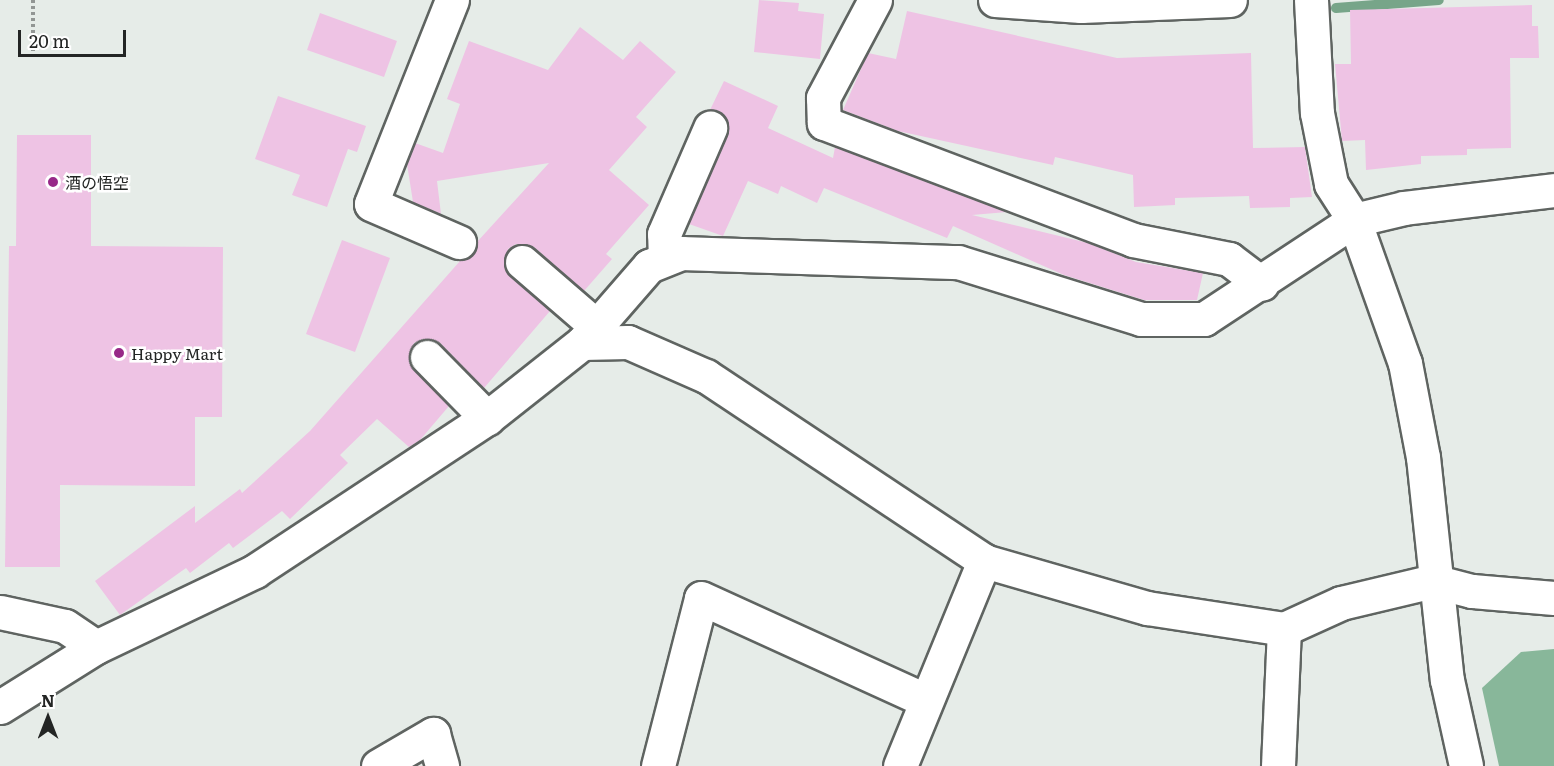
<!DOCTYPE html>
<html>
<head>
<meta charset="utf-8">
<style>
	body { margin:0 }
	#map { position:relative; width:1554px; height:766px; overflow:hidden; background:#e6ece8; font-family:Literata,"Noto Sans JP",serif }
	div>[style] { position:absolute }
	.forest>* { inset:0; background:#88b79a }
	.stream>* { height:10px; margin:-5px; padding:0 5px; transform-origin:5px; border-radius:5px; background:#77a589 }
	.building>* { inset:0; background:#eec3e4 }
	.path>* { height:4px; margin-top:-2px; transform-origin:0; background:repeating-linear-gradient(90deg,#929694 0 3px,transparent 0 6px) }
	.roads { filter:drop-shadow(2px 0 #5f6461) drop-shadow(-2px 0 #5f6461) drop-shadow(0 2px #5f6461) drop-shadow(0 -2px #5f6461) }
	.minor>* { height:33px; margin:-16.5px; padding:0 16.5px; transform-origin:16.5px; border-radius:16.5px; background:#fff }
	.dots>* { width:16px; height:16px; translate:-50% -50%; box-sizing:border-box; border:3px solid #fff; border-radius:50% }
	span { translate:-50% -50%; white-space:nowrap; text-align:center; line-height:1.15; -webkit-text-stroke:5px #fff; paint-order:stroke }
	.poi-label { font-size:16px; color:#232524 }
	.left { translate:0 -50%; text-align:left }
	.north { position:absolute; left:18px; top:688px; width:60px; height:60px; -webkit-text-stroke:4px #fff; paint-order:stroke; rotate:0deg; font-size:16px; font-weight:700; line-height:24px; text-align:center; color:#232524 }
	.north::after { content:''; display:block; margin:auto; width:21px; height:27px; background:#232524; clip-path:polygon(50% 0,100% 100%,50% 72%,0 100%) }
	.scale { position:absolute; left:18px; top:30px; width:108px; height:27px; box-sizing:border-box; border:3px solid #232524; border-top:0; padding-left:8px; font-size:18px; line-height:21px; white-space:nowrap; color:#232524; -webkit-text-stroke:4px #fff; paint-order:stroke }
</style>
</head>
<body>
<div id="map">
	<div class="forest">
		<i style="clip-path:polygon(1554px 649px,1554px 766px,1499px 766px,1482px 688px,1521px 652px)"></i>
	</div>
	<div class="stream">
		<i style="left:1336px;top:8px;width:103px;rotate:-4.4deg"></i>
	</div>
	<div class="building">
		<i style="clip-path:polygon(759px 0,799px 3px,798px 11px,824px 14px,820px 59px,754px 52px)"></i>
		<i style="clip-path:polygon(1532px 5px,1532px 26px,1538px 26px,1539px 58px,1510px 58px,1511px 148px,1467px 149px,1467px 155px,1421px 156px,1421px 164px,1366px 170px,1365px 140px,1342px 141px,1335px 64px,1351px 64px,1350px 10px)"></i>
		<i style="clip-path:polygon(907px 11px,1117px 58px,1251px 53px,1253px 148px,1305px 147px,1312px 197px,1290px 198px,1290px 207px,1250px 208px,1249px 196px,1175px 198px,1175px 205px,1134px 207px,1133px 175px,1055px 157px,1053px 165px,898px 131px,843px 110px,868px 53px,896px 59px)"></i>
		<i style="clip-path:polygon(320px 13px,397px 41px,384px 77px,307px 50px)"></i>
		<i style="clip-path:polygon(580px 27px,623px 60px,640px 41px,676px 72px,636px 117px,647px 127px,609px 170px,649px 205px,606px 254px,612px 259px,584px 291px,534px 247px,516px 244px,508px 249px,505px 269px,550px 311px,484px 388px,440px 343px,423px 339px,414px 343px,409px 362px,449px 406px,420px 440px,409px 447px,377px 419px,340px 455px,348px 463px,290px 519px,282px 511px,233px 548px,229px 543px,190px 573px,186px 568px,120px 615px,95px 581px,195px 506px,195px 523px,240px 489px,242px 493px,310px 431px,460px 261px,471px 257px,477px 242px,549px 163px,437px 181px,441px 214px,413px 202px,407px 164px,415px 143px,443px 153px,460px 104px,447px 99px,469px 41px,548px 70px)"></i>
		<i style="clip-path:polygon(724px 81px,778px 106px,768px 128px,833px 158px,835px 147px,1007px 212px,972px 215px,1088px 243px,1136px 262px,1203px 273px,1197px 300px,1144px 300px,1064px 275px,953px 226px,947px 238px,824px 188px,817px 203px,781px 186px,778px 194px,748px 181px,723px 236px,689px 224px,727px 135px,725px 117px,710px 110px)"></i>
		<i style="clip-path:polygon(278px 96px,366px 126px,357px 152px,348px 149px,327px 207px,292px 195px,300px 175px,255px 159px)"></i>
		<i style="clip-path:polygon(17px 135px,91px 135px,91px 246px,223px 247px,222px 417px,195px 417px,195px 486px,60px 485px,60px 567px,5px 567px,9px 246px,16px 246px)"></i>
		<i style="clip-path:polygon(342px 240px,390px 258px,355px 352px,306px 334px)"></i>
	</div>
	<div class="path">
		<i style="left:33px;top:0;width:54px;rotate:90deg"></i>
	</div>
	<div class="roads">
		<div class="minor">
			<i style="left:452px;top:0;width:219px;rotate:111.7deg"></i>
			<i style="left:371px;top:204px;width:96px;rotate:23.4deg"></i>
			<i style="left:875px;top:0;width:111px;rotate:118deg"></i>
			<i style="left:823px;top:98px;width:25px;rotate:88deg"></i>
			<i style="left:824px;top:123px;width:330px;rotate:20.7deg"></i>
			<i style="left:1133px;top:240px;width:98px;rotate:11.2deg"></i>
			<i style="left:1229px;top:259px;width:41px;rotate:37.1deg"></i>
			<i style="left:995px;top:0;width:86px;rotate:4deg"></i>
			<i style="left:1081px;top:6px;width:149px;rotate:-2.3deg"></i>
			<i style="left:1311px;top:0;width:113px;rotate:87deg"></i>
			<i style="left:1317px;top:113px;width:72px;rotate:78.8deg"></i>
			<i style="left:1331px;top:184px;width:43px;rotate:57.4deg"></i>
			<i style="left:1354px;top:220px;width:152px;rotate:70.4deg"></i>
			<i style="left:1405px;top:363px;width:96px;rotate:79.2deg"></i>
			<i style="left:1423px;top:457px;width:224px;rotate:83.9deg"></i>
			<i style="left:1447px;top:680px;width:88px;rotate:77.5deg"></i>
			<i style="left:665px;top:259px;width:25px;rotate:-92deg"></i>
			<i style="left:664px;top:234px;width:116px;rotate:-66.5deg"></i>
			<i style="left:522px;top:262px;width:96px;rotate:40.8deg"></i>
			<i style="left:582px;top:343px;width:46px;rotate:-1.2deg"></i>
			<i style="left:628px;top:342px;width:85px;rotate:23.6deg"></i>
			<i style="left:706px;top:376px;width:334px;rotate:33.6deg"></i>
			<i style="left:984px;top:561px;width:170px;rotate:16.1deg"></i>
			<i style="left:1147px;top:608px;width:139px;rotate:8.7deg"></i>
			<i style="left:1284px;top:629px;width:63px;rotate:-24.5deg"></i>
			<i style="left:1341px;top:603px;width:95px;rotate:-13.4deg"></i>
			<i style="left:1433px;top:581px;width:40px;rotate:14.4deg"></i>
			<i style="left:1472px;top:591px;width:82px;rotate:4.9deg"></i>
			<i style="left:427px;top:357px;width:86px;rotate:45.5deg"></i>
			<i style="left:0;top:612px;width:66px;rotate:12.2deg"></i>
			<i style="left:65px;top:626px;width:37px;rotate:34deg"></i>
			<i style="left:0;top:707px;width:113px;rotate:-32deg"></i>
			<i style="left:96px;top:647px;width:176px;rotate:-25.5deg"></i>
			<i style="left:255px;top:571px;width:278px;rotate:-33.4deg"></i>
			<i style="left:487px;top:418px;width:121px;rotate:-38.3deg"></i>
			<i style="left:582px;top:343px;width:102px;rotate:-49deg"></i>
			<i style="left:649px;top:266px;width:35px;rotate:-22deg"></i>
			<i style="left:682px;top:253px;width:276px;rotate:1.9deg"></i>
			<i style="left:958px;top:262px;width:192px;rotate:17.3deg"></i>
			<i style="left:1141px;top:319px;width:63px"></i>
			<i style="left:1204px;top:319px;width:180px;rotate:-33.4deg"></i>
			<i style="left:1354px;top:220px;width:51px;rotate:-13.5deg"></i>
			<i style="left:1404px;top:208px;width:151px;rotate:-6.8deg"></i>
			<i style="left:378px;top:766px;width:64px;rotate:-30.2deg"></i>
			<i style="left:433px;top:734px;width:33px;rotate:74deg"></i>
			<i style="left:658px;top:766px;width:173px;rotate:-75.6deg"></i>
			<i style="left:701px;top:598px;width:246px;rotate:24.5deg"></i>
			<i style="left:900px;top:766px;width:222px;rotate:-67.7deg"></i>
			<i style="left:1278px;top:766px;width:137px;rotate:-87.5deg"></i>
		</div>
	</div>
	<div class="dots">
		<i style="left:53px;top:182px;background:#972888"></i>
		<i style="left:119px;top:353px;background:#972888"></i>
	</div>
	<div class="poi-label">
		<span class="left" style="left:65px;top:182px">酒の悟空</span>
		<span class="left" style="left:131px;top:353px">Happy Mart</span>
	</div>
	<div class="north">N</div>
	<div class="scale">20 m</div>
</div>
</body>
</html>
